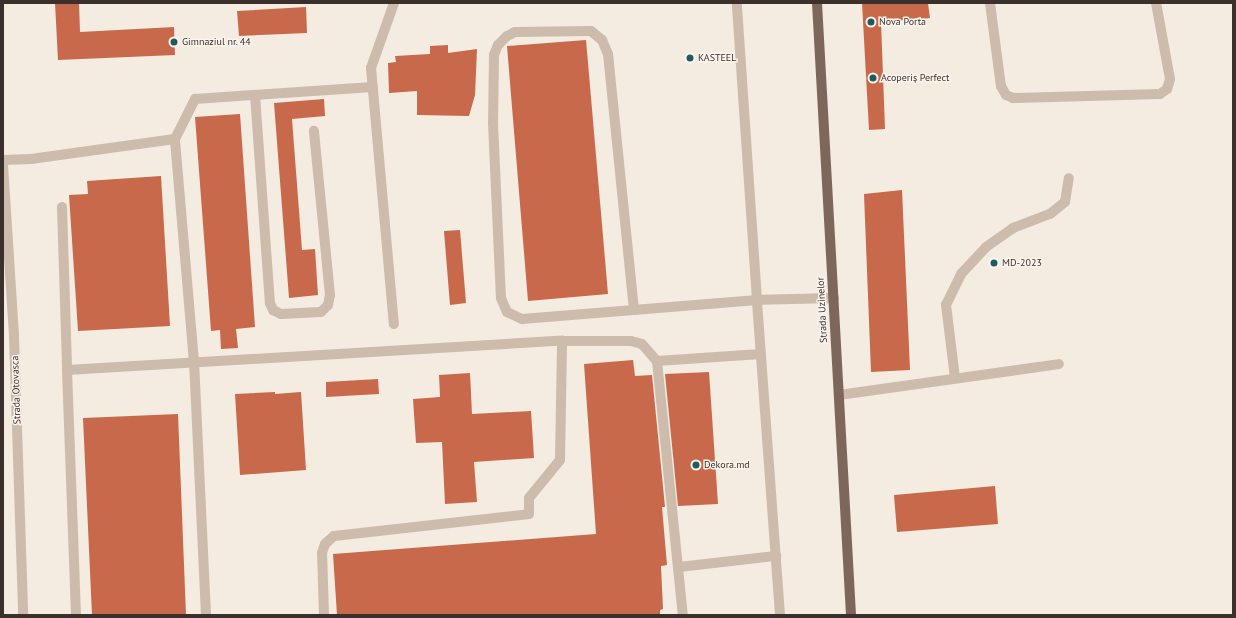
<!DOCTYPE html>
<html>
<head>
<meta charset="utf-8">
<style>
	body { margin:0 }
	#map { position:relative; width:1236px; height:618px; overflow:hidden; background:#f4ebe1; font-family:"PT Sans",sans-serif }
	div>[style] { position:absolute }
	.building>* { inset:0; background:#c8694b }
	.minor>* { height:10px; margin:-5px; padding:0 5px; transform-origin:5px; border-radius:5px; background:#cdbbac }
	.major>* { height:10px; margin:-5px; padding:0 5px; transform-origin:5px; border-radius:5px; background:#7d675c }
	.dots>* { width:11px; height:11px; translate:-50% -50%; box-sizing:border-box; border:2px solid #fbf5ee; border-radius:50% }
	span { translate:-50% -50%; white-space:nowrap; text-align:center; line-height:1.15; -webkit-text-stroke:3px #fbf5ee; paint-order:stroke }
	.poi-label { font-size:10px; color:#3b302b }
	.left { translate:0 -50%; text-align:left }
	.street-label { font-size:10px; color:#3b302b }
	.frame { position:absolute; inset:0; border:4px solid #3b302b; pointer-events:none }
</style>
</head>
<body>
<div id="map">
	<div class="building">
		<i style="clip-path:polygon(55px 3px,79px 3px,80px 32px,174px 27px,175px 55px,58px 60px)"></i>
		<i style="clip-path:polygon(862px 3px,928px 3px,930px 18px,881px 22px,885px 129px,869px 130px)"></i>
		<i style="clip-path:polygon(306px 7px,307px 33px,239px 36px,237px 11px)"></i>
		<i style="clip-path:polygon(586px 40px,608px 294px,528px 301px,507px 46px)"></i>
		<i style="clip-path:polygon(448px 45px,448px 53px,477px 49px,475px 95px,469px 116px,417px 115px,417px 91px,389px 93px,388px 63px,396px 62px,395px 56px,430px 54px,430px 46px)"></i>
		<i style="clip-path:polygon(324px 99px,325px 116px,292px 119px,302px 250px,315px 249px,318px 295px,289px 298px,274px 103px)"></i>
		<i style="clip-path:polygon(240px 114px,255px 327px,236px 329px,238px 348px,221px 349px,220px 330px,211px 331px,195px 117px)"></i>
		<i style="clip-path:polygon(161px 176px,170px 326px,78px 331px,69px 195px,88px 194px,87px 181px)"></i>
		<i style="clip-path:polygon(902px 190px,910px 370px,871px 372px,864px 194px)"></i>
		<i style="clip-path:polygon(460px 230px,466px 303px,450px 305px,444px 231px)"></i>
		<i style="clip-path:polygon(633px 360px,635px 376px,652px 375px,665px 507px,662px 507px,667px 565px,661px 566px,663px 609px,660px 610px,660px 615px,337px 615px,333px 554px,596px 534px,584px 364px)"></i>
		<i style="clip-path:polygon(709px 372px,718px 504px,678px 506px,665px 374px)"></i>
		<i style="clip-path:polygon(470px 373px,472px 414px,531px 411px,534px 458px,474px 462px,477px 502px,445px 504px,442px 442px,416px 443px,413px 399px,440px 397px,439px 375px)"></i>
		<i style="clip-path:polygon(378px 379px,379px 394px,326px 397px,326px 382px)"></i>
		<i style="clip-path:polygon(275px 392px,275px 394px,301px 392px,306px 470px,240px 475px,235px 394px)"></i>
		<i style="clip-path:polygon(178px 414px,186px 615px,92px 615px,83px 418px)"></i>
		<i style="clip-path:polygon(995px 486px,998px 524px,897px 532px,894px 495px)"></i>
	</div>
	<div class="minor">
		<i style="left:394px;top:3px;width:69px;rotate:109.5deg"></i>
		<i style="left:371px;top:68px;width:257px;rotate:84.9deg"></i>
		<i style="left:990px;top:3px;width:84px;rotate:82.5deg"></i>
		<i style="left:1001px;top:86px;width:10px;rotate:61deg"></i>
		<i style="left:1006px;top:95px;width:8px;rotate:23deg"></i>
		<i style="left:1013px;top:98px;width:147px;rotate:-1.6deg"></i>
		<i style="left:1160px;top:94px;width:9px;rotate:-36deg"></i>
		<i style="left:1167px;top:89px;width:10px;rotate:-73deg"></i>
		<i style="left:1170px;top:79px;width:77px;rotate:-100.4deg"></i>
		<i style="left:255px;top:95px;width:209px;rotate:85.9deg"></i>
		<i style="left:270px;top:303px;width:8px;rotate:67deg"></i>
		<i style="left:273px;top:310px;width:9px;rotate:27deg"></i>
		<i style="left:281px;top:314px;width:40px;rotate:-2.9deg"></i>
		<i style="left:321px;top:312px;width:10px;rotate:-45deg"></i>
		<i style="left:328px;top:305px;width:10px;rotate:-79deg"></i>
		<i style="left:330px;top:295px;width:165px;rotate:-95.6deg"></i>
		<i style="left:3px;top:160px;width:28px;rotate:-2deg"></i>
		<i style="left:31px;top:159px;width:145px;rotate:-7.9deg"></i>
		<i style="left:3px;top:165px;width:172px;rotate:86.3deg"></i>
		<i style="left:14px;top:337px;width:278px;rotate:88.1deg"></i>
		<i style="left:62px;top:207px;width:163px;rotate:88.2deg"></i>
		<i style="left:67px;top:370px;width:496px;rotate:-3.4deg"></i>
		<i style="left:562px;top:341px;width:69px"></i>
		<i style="left:631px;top:341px;width:11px;rotate:15deg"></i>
		<i style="left:642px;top:344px;width:23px;rotate:49deg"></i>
		<i style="left:657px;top:361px;width:255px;rotate:84.2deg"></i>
		<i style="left:634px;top:310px;width:257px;rotate:-95.8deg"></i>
		<i style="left:608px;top:54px;width:15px;rotate:-113deg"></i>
		<i style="left:602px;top:40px;width:14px;rotate:-141deg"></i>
		<i style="left:591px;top:31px;width:76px;rotate:179.2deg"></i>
		<i style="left:515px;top:32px;width:9px;rotate:153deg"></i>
		<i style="left:507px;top:36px;width:13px;rotate:135deg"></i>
		<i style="left:498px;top:45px;width:11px;rotate:112deg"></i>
		<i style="left:494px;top:55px;width:68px;rotate:90.8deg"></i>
		<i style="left:493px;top:123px;width:175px;rotate:87.4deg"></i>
		<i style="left:501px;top:298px;width:15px;rotate:67deg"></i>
		<i style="left:507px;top:312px;width:17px;rotate:25deg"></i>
		<i style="left:522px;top:319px;width:236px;rotate:-4.6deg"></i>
		<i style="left:757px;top:300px;width:298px;rotate:-93.9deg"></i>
		<i style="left:657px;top:361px;width:104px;rotate:-3.9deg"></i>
		<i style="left:67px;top:370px;width:245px;rotate:87.9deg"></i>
		<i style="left:955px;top:378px;width:74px;rotate:-97deg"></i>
		<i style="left:946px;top:305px;width:34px;rotate:-64deg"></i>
		<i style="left:961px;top:274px;width:37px;rotate:-47deg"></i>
		<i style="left:986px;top:247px;width:33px;rotate:-35deg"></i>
		<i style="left:1013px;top:228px;width:40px;rotate:-21deg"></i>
		<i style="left:1050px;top:214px;width:19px;rotate:-39deg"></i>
		<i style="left:1065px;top:202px;width:24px;rotate:-81deg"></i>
		<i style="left:839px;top:395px;width:222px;rotate:-8deg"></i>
		<i style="left:679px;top:567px;width:98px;rotate:-6.5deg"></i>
		<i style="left:206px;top:615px;width:253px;rotate:-92.7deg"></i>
		<i style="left:194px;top:362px;width:224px;rotate:-94.9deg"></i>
		<i style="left:175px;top:139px;width:45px;rotate:-63.4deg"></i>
		<i style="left:195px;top:99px;width:178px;rotate:-3.9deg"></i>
		<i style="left:324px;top:615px;width:62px;rotate:-91.8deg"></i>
		<i style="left:322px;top:553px;width:9px;rotate:-72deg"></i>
		<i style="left:325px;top:544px;width:12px;rotate:-42deg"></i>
		<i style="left:334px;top:536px;width:196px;rotate:-6.4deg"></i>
		<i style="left:529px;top:514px;width:16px;rotate:-90deg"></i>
		<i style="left:529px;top:498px;width:49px;rotate:-50.8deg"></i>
		<i style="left:560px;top:460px;width:119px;rotate:-89deg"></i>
		<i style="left:780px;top:615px;width:316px;rotate:-94.2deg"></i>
		<i style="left:757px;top:300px;width:77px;rotate:-1.5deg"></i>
	</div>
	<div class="major">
		<i style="left:817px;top:3px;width:613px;rotate:86.82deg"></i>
	</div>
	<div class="dots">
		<i style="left:871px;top:22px;background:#1f5a5e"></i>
		<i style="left:174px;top:42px;background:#1f5a5e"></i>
		<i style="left:690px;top:58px;background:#1f5a5e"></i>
		<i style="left:873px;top:78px;background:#1f5a5e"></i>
		<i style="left:994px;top:263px;background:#1f5a5e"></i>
		<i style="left:696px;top:465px;background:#1f5a5e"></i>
	</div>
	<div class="poi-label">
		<span class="left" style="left:879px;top:22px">Nova Porta</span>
		<span class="left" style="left:182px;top:42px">Gimnaziul nr. 44</span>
		<span class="left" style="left:698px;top:58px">KASTEEL</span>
		<span class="left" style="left:881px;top:78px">Acoperiș Perfect</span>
		<span class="left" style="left:1002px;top:263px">MD-2023</span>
		<span class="left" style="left:704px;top:465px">Dekora.md</span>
	</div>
	<div class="street-label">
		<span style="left:822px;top:310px;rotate:-93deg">Strada Uzinelor</span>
		<span style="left:16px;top:390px;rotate:-92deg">Strada Otovasca</span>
	</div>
	<div class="frame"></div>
</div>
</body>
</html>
